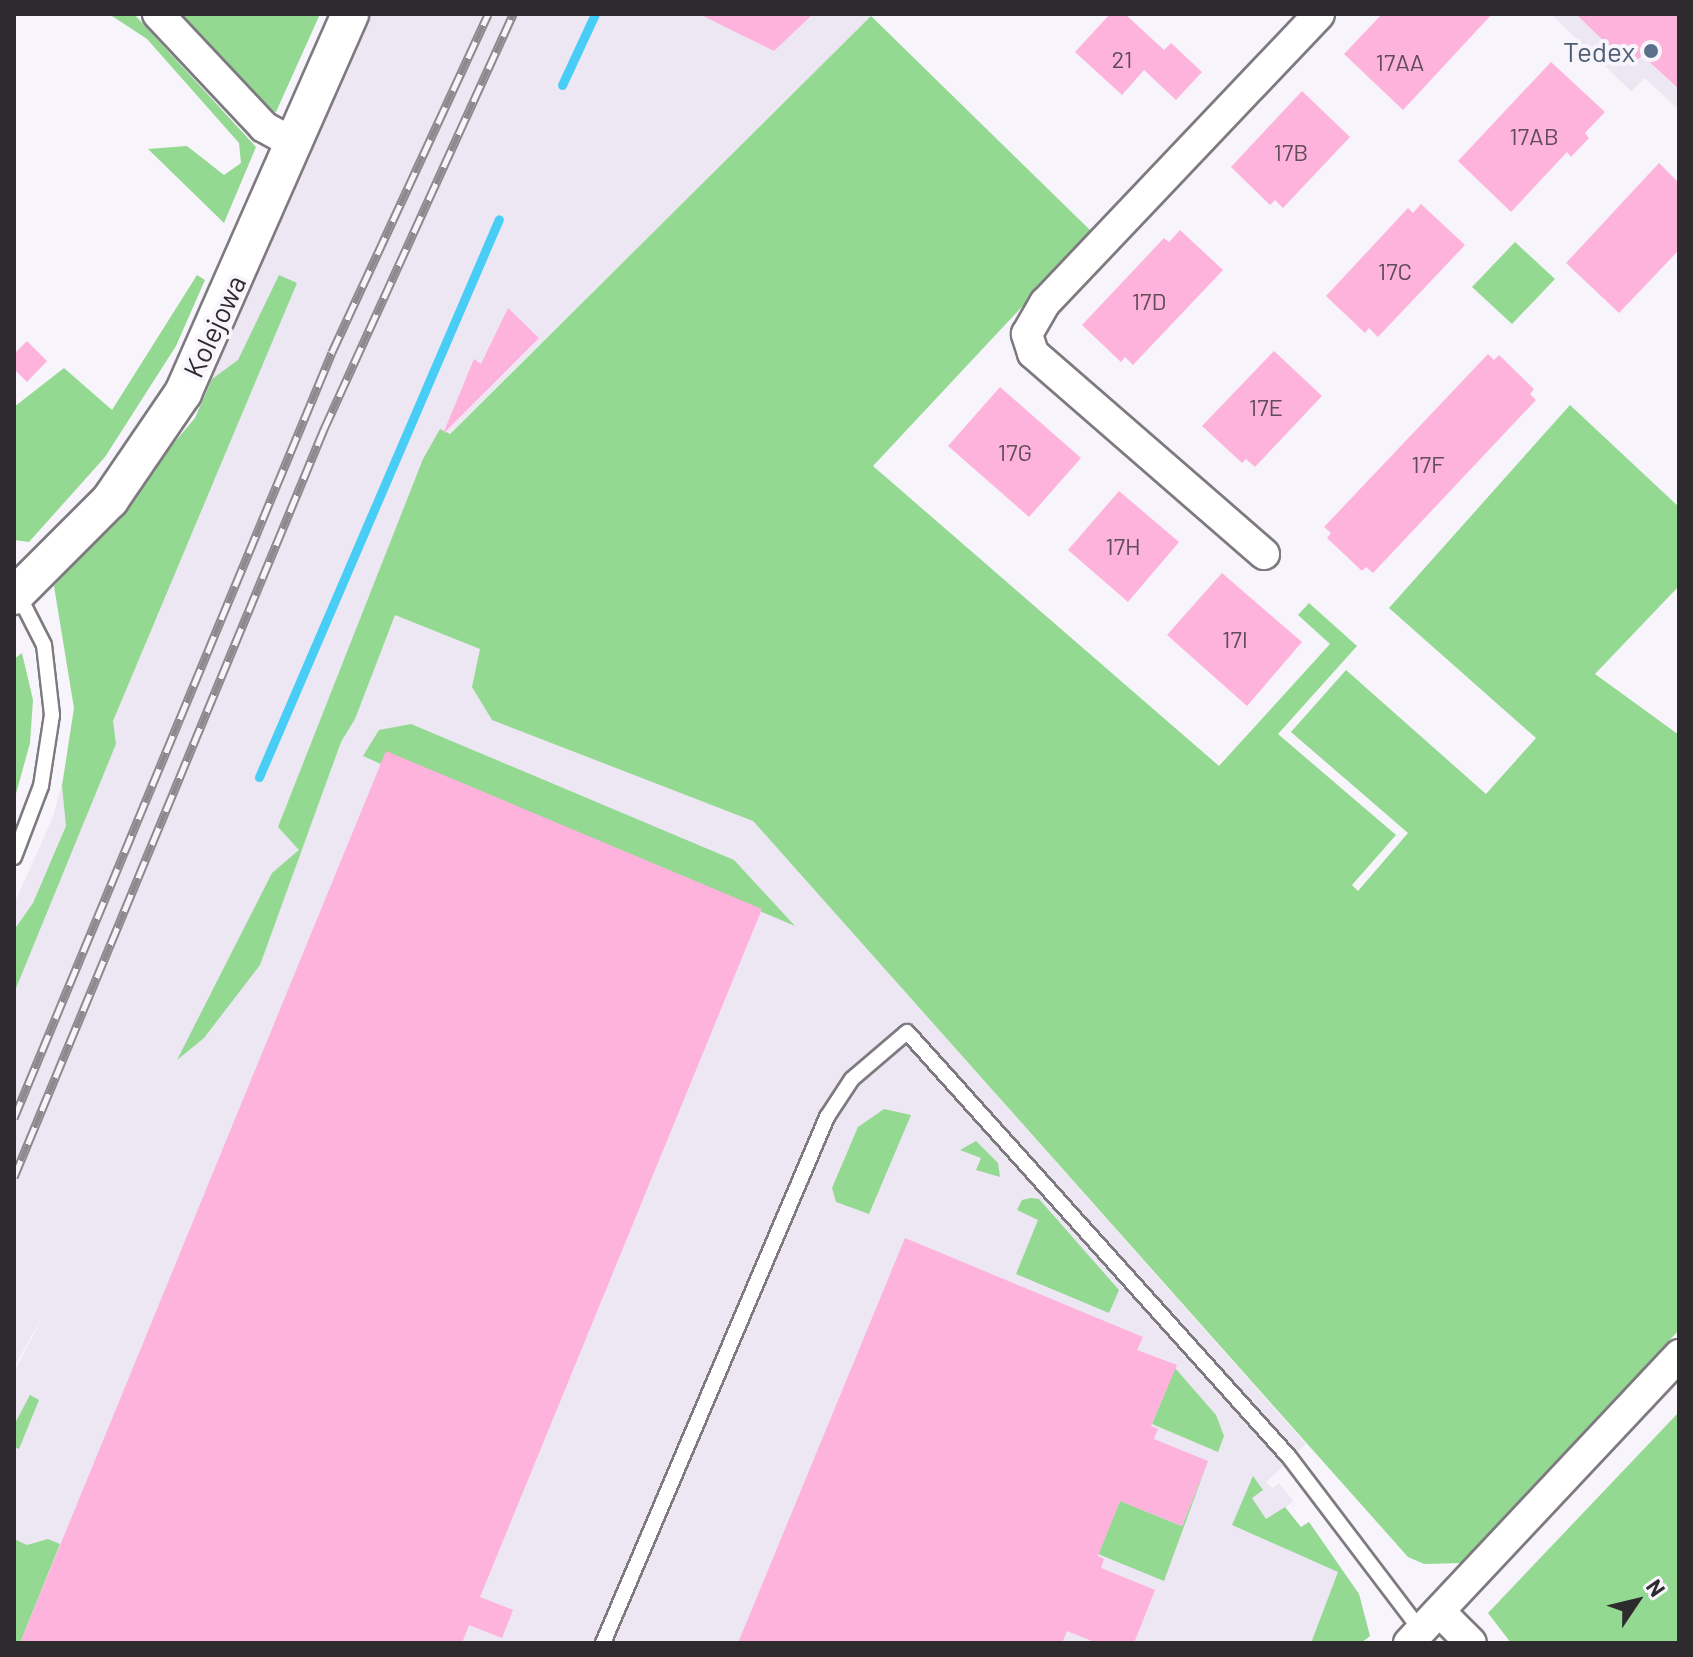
<!DOCTYPE html>
<html>
<head>
<meta charset="utf-8">
<style>
	body { margin:0 }
	#map { position:relative; width:1693px; height:1657px; overflow:hidden; background:#f8f4fb; font-family:Barlow,sans-serif }
	div>[style] { position:absolute }
	.built>* { inset:0; background:#ede6f3 }
	.green>* { inset:0; background:#94d991 }
	.stream>* { height:9px; margin:-4.5px; padding:0 4.5px; transform-origin:4.5px; border-radius:4.5px; background:#48cdf7 }
	.building>* { inset:0; background:#feb3dd }
	.roads { filter:drop-shadow(2px 0 #7e7a80) drop-shadow(-2px 0 #7e7a80) drop-shadow(0 2px #7e7a80) drop-shadow(0 -2px #7e7a80) }
	.service>* { height:14px; margin:-7px; padding:0 7px; transform-origin:7px; border-radius:7px; background:#fff }
	.minor>* { height:30px; margin:-15px; padding:0 15px; transform-origin:15px; border-radius:15px; background:#fff }
	.tertiary>* { height:36px; margin:-18px; padding:0 18px; transform-origin:18px; border-radius:18px; background:#fff }
	.rail>* { height:9px; margin-top:-4.5px; transform-origin:0; background:repeating-linear-gradient(90deg,#f8f4fb 0 18px,#8d8a8f 0 36px); box-sizing:border-box; border-block:2px solid #8d8a8f }
	.dots>* { width:22px; height:22px; translate:-50% -50%; box-sizing:border-box; border:4px solid #f8f4fb; border-radius:50% }
	span { translate:-50% -50%; white-space:nowrap; text-align:center; line-height:1.15; -webkit-text-stroke:8px #f8f4fb; paint-order:stroke }
	.number-label { font-size:24px; color:#614d5a }
	.number-label span { -webkit-text-stroke-width:0 }
	.service-label { font-size:28px; color:#4e5e75 }
	.right { translate:-100% -50%; text-align:right }
	.street-label { font-size:28px; color:#2d2b2e }
	.frame { position:absolute; inset:0; border:16px solid #2d2b2e; pointer-events:none }
	.north { position:absolute; left:1597px; top:1561px; width:80px; height:80px; -webkit-text-stroke:6px #f8f4fb; paint-order:stroke; rotate:55deg; font-size:22px; font-weight:700; line-height:32px; text-align:center; color:#2d2b2e }
	.north::after { content:''; display:block; margin:auto; width:28px; height:36px; background:#2d2b2e; clip-path:polygon(50% 0,100% 100%,50% 72%,0 100%) }
</style>
</head>
<body>
<div id="map">
	<div class="built">
		<i style="clip-path:polygon(369px 14px,873px 14px,449px 434px,440px 429px,753px 821px,1306px 1444px,1266px 1482px,1273px 1488px,1279px 1483px,1293px 1501px,1285px 1508px,1301px 1527px,1309px 1522px,1359px 1594px,1370px 1636px,1361px 1643px,14px 1643px,14px 1372px,49px 1305px,14px 1367px,14px 904px,53px 817px,72px 745px,74px 708px,54px 586px,195px 418px)"></i>
		<i style="clip-path:polygon(1551px 14px,1679px 14px,1679px 110px,1645px 78px,1631px 91px)"></i>
	</div>
	<div class="green">
		<i style="clip-path:polygon(109px 14px,134px 14px,256px 147px,224px 223px,148px 149px,187px 146px,224px 175px,241px 163px,239px 143px,147px 39px)"></i>
		<i style="clip-path:polygon(177px 14px,320px 14px,276px 112px,265px 110px)"></i>
		<i style="clip-path:polygon(871px 16px,1092px 232px,873px 466px,1219px 766px,1330px 644px,1298px 615px,1309px 603px,1357px 646px,1278px 734px,1396px 835px,1352px 885px,1358px 891px,1408px 833px,1291px 732px,1346px 670px,1486px 794px,1536px 738px,1389px 608px,1570px 405px,1679px 507px,1679px 586px,1595px 674px,1679px 735px,1679px 1330px,1462px 1563px,1424px 1564px,1408px 1557px,753px 821px,492px 720px,472px 687px,480px 649px,395px 615px,355px 719px,341px 742px,260px 965px,204px 1038px,177px 1060px,272px 873px,299px 850px,278px 827px,423px 459px,440px 429px,450px 434px)"></i>
		<i style="clip-path:polygon(1515px 242px,1555px 279px,1512px 324px,1472px 287px)"></i>
		<i style="clip-path:polygon(197px 275px,205px 280px,176px 346px,105px 457px,29px 542px,14px 540px,14px 407px,64px 368px,112px 410px)"></i>
		<i style="clip-path:polygon(279px 275px,297px 283px,113px 721px,116px 744px,14px 993px,14px 930px,33px 903px,66px 826px,62px 786px,74px 708px,54px 586px,195px 418px,212px 379px,238px 360px)"></i>
		<i style="clip-path:polygon(22px 653px,33px 700px,30px 743px,14px 801px,14px 659px)"></i>
		<i style="clip-path:polygon(411px 724px,734px 860px,795px 926px,386px 752px,381px 764px,363px 756px,379px 730px)"></i>
		<i style="clip-path:polygon(884px 1109px,911px 1115px,869px 1214px,836px 1202px,832px 1188px,858px 1127px)"></i>
		<i style="clip-path:polygon(976px 1141px,998px 1163px,1000px 1177px,976px 1170px,981px 1158px,960px 1150px)"></i>
		<i style="clip-path:polygon(1031px 1198px,1039px 1199px,1119px 1290px,1109px 1313px,1016px 1274px,1038px 1220px,1017px 1210px,1022px 1200px)"></i>
		<i style="clip-path:polygon(1175px 1368px,1216px 1415px,1224px 1436px,1218px 1452px,1152px 1424px)"></i>
		<i style="clip-path:polygon(30px 1395px,39px 1400px,19px 1449px,14px 1447px,14px 1425px)"></i>
		<i style="clip-path:polygon(1679px 1412px,1679px 1643px,1511px 1643px,1488px 1613px)"></i>
		<i style="clip-path:polygon(1208px 1461px,1164px 1581px,1098px 1554px,1120px 1501px,1182px 1526px)"></i>
		<i style="clip-path:polygon(1253px 1476px,1263px 1490px,1252px 1498px,1266px 1519px,1285px 1507px,1301px 1527px,1309px 1522px,1359px 1594px,1370px 1636px,1361px 1643px,1311px 1643px,1338px 1572px,1232px 1525px)"></i>
		<i style="clip-path:polygon(14px 1539px,27px 1545px,48px 1539px,60px 1544px,20px 1643px,14px 1643px)"></i>
	</div>
	<div class="stream">
		<i style="left:562px;top:85px;width:78px;rotate:-65.1deg"></i>
		<i style="left:259px;top:777px;width:607px;rotate:-66.73deg"></i>
	</div>
	<div class="building">
		<i style="clip-path:polygon(699px 14px,813px 14px,774px 51px)"></i>
		<i style="clip-path:polygon(1110px 14px,1125px 14px,1164px 50px,1171px 43px,1202px 72px,1176px 100px,1144px 70px,1122px 95px,1075px 52px)"></i>
		<i style="clip-path:polygon(1382px 14px,1492px 14px,1403px 110px,1344px 54px)"></i>
		<i style="clip-path:polygon(1576px 14px,1679px 14px,1679px 89px,1642px 55px,1635px 63px,1621px 49px,1617px 54px)"></i>
		<i style="clip-path:polygon(1551px 62px,1605px 112px,1585px 133px,1589px 138px,1571px 157px,1567px 152px,1511px 212px,1458px 161px)"></i>
		<i style="clip-path:polygon(1302px 91px,1350px 137px,1283px 208px,1275px 200px,1270px 205px,1231px 167px)"></i>
		<i style="clip-path:polygon(1659px 163px,1679px 183px,1679px 250px,1619px 313px,1566px 263px)"></i>
		<i style="clip-path:polygon(1421px 204px,1465px 245px,1378px 337px,1369px 328px,1365px 333px,1326px 296px,1408px 208px,1413px 213px)"></i>
		<i style="clip-path:polygon(1180px 230px,1223px 270px,1133px 365px,1125px 357px,1121px 362px,1082px 325px,1164px 238px,1169px 242px)"></i>
		<i style="clip-path:polygon(508px 308px,539px 338px,443px 434px,474px 359px,481px 364px)"></i>
		<i style="clip-path:polygon(27px 341px,47px 361px,27px 382px,14px 369px,14px 354px)"></i>
		<i style="clip-path:polygon(1274px 351px,1322px 396px,1255px 467px,1246px 459px,1242px 463px,1202px 426px)"></i>
		<i style="clip-path:polygon(1488px 354px,1494px 360px,1499px 355px,1534px 389px,1530px 394px,1536px 400px,1373px 573px,1366px 567px,1362px 571px,1327px 538px,1331px 533px,1324px 527px)"></i>
		<i style="clip-path:polygon(1000px 387px,1081px 458px,1029px 517px,948px 446px)"></i>
		<i style="clip-path:polygon(1119px 491px,1179px 542px,1128px 602px,1068px 550px)"></i>
		<i style="clip-path:polygon(1222px 573px,1302px 642px,1247px 706px,1167px 635px)"></i>
		<i style="clip-path:polygon(386px 751px,762px 909px,480px 1597px,513px 1610px,502px 1638px,469px 1625px,462px 1643px,20px 1643px)"></i>
		<i style="clip-path:polygon(905px 1238px,1143px 1337px,1137px 1350px,1177px 1365px,1151px 1426px,1158px 1429px,1154px 1439px,1208px 1461px,1182px 1526px,1120px 1501px,1098px 1556px,1104px 1559px,1101px 1568px,1155px 1590px,1134px 1643px,1097px 1643px,1067px 1631px,1062px 1643px,738px 1643px)"></i>
	</div>
	<div class="roads">
		<div class="service">
			<i style="left:14px;top:857px;width:76px;rotate:-69.2deg"></i>
			<i style="left:41px;top:786px;width:72px;rotate:-81.2deg"></i>
			<i style="left:52px;top:715px;width:70px;rotate:-96.5deg"></i>
			<i style="left:44px;top:645px;width:57px;rotate:-117deg"></i>
			<i style="left:603px;top:1643px;width:572px;rotate:-66.93deg"></i>
			<i style="left:827px;top:1117px;width:45px;rotate:-56.7deg"></i>
			<i style="left:852px;top:1079px;width:72px;rotate:-40.5deg"></i>
			<i style="left:907px;top:1032px;width:573px;rotate:48.04deg"></i>
			<i style="left:1290px;top:1458px;width:218px;rotate:52.8deg"></i>
		</div>
		<div class="minor">
			<i style="left:158px;top:14px;width:155px;rotate:46.8deg"></i>
			<i style="left:264px;top:127px;width:35px;rotate:29deg"></i>
			<i style="left:1264px;top:554px;width:306px;rotate:-139deg"></i>
			<i style="left:1033px;top:353px;width:20px;rotate:-108deg"></i>
			<i style="left:1027px;top:334px;width:36px;rotate:-60deg"></i>
			<i style="left:1045px;top:303px;width:398px;rotate:-46.5deg"></i>
			<i style="left:1441px;top:1613px;width:42px;rotate:45deg"></i>
			<i style="left:1409px;top:1643px;width:395px;rotate:-46.8deg"></i>
		</div>
		<div class="tertiary">
			<i style="left:14px;top:596px;width:136px;rotate:-45deg"></i>
			<i style="left:110px;top:500px;width:130px;rotate:-55.7deg"></i>
			<i style="left:183px;top:393px;width:414px;rotate:-66.2deg"></i>
		</div>
	</div>
	<div class="rail">
		<i style="left:14px;top:1118px;width:829px;rotate:-67.45deg"></i>
		<i style="left:332px;top:352px;width:372px;rotate:-65.2deg"></i>
		<i style="left:14px;top:1177px;width:810px;rotate:-67.49deg"></i>
		<i style="left:324px;top:429px;width:456px;rotate:-65.5deg"></i>
	</div>
	<div class="dots">
		<i style="left:1651px;top:51px;background:#5c6f8a"></i>
	</div>
	<div class="number-label">
		<span style="left:1122px;top:59px">21</span>
		<span style="left:1400px;top:62px">17AA</span>
		<span style="left:1534px;top:136px">17AB</span>
		<span style="left:1291px;top:152px">17B</span>
		<span style="left:1395px;top:271px">17C</span>
		<span style="left:1149px;top:301px">17D</span>
		<span style="left:1266px;top:407px">17E</span>
		<span style="left:1015px;top:452px">17G</span>
		<span style="left:1428px;top:464px">17F</span>
		<span style="left:1123px;top:546px">17H</span>
		<span style="left:1235px;top:639px">17I</span>
	</div>
	<div class="service-label">
		<span class="right" style="left:1635px;top:51px">Tedex</span>
	</div>
	<div class="street-label">
		<span style="left:214px;top:326px;rotate:-65deg">Kolejowa</span>
	</div>
	<div class="frame"></div>
	<div class="north">N</div>
</div>
</body>
</html>
